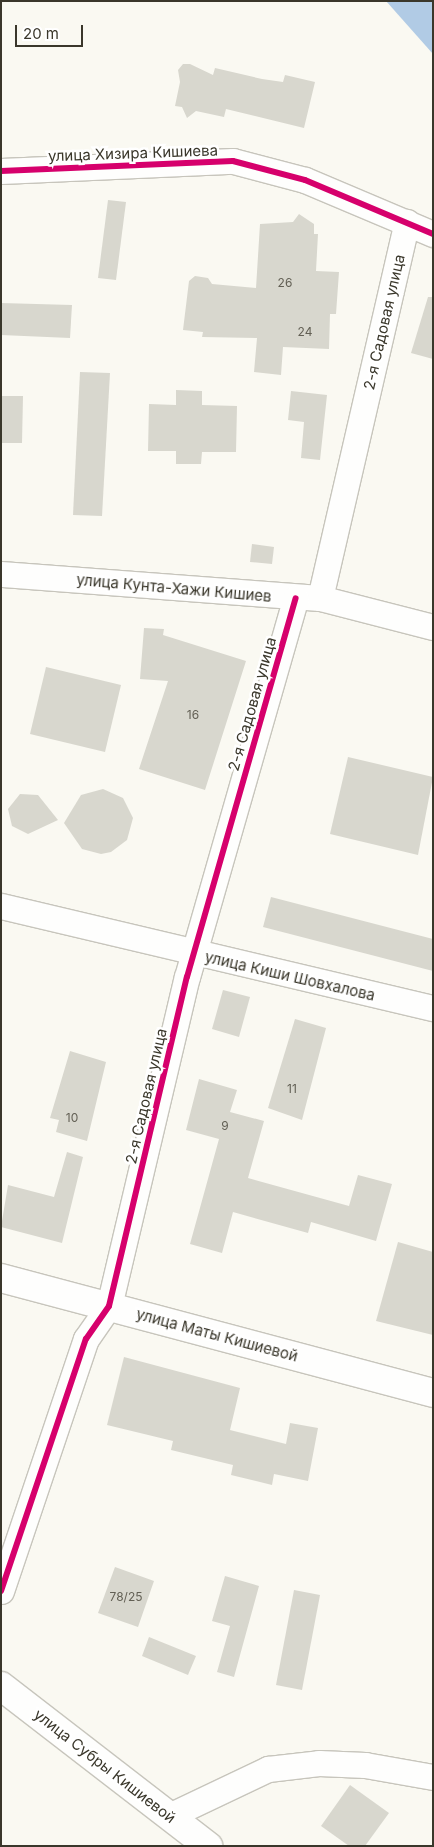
<!DOCTYPE html>
<html>
<head>
<meta charset="utf-8">
<style>
	body { margin:0 }
	#map { position:relative; width:434px; height:1847px; overflow:hidden; background:#faf9f2; font-family:Inter,sans-serif }
	div>[style] { position:absolute }
	.water>* { inset:0; background:#b1cbe5 }
	.building>* { inset:0; background:#d8d7ce }
	.roads { filter:drop-shadow(1px 0 #c7c5bc) drop-shadow(-1px 0 #c7c5bc) drop-shadow(0 1px #c7c5bc) drop-shadow(0 -1px #c7c5bc) }
	.street>* { height:25px; margin:-12.5px; padding:0 12.5px; transform-origin:12.5px; border-radius:12.5px; background:#fefefd }
	.secondary>* { height:28px; margin:-14px; padding:0 14px; transform-origin:14px; border-radius:14px; background:#fefefd }
	.cycleway>* { height:6px; margin:-3px; padding:0 3px; transform-origin:3px; border-radius:3px; background:#d6006c }
	span { translate:-50% -50%; white-space:nowrap; text-align:center; line-height:1.15; -webkit-text-stroke:5px #fff; paint-order:stroke }
	.number-label { font-size:12px; color:#625f54 }
	.number-label span { -webkit-text-stroke-width:0 }
	.street-label { font-size:15px; color:#3a372b }
	.frame { position:absolute; inset:0; border:2px solid #3a372b; pointer-events:none }
	.scale { position:absolute; left:15px; top:25px; width:68px; height:22px; box-sizing:border-box; border:2px solid #3a372b; border-top:0; padding-left:6px; font-size:15px; line-height:18px; white-space:nowrap; color:#3a372b; -webkit-text-stroke:4px #fff; paint-order:stroke }
</style>
</head>
<body>
<div id="map">
	<div class="water">
		<i style="clip-path:polygon(386px 1px,433px 1px,433px 54px)"></i>
	</div>
	<div class="building">
		<i style="clip-path:polygon(183px 64px,190px 64px,213px 75px,215px 68px,262px 79px,283px 82px,285px 75px,315px 82px,304px 128px,226px 109px,224px 117px,196px 111px,187px 118px,182px 107px,175px 106px,180px 82px,178px 70px)"></i>
		<i style="clip-path:polygon(108px 200px,126px 202px,116px 280px,98px 278px)"></i>
		<i style="clip-path:polygon(299px 214px,314px 224px,314px 234px,318px 234px,316px 271px,339px 272px,336px 314px,330px 314px,329px 349px,283px 347px,281px 375px,254px 372px,257px 338px,202px 337px,203px 332px,183px 330px,189px 281px,195px 276px,208px 278px,212px 284px,256px 288px,260px 224px,293px 222px)"></i>
		<i style="clip-path:polygon(428px 297px,433px 297px,433px 359px,411px 353px)"></i>
		<i style="clip-path:polygon(1px 303px,72px 305px,70px 338px,1px 335px)"></i>
		<i style="clip-path:polygon(80px 372px,110px 373px,102px 516px,73px 515px)"></i>
		<i style="clip-path:polygon(176px 390px,202px 391px,202px 405px,237px 406px,236px 452px,202px 452px,201px 464px,176px 464px,176px 451px,148px 451px,149px 404px,176px 405px)"></i>
		<i style="clip-path:polygon(291px 391px,327px 395px,320px 460px,301px 458px,304px 422px,288px 420px)"></i>
		<i style="clip-path:polygon(1px 396px,23px 396px,22px 443px,1px 443px)"></i>
		<i style="clip-path:polygon(252px 544px,274px 547px,272px 564px,250px 562px)"></i>
		<i style="clip-path:polygon(144px 628px,164px 629px,163px 635px,246px 661px,205px 790px,139px 769px,168px 681px,140px 679px)"></i>
		<i style="clip-path:polygon(46px 667px,121px 685px,105px 752px,30px 734px)"></i>
		<i style="clip-path:polygon(348px 757px,433px 777px,418px 855px,330px 834px)"></i>
		<i style="clip-path:polygon(103px 789px,123px 798px,133px 818px,127px 840px,111px 852px,101px 854px,82px 849px,64px 823px,81px 795px)"></i>
		<i style="clip-path:polygon(20px 794px,38px 795px,58px 820px,28px 834px,12px 826px,8px 809px)"></i>
		<i style="clip-path:polygon(271px 897px,433px 939px,433px 971px,263px 927px)"></i>
		<i style="clip-path:polygon(223px 990px,250px 997px,239px 1037px,212px 1029px)"></i>
		<i style="clip-path:polygon(295px 1019px,326px 1028px,302px 1120px,268px 1108px)"></i>
		<i style="clip-path:polygon(70px 1051px,106px 1062px,87px 1141px,56px 1132px,59px 1120px,50px 1118px)"></i>
		<i style="clip-path:polygon(199px 1079px,237px 1090px,230px 1112px,264px 1121px,248px 1178px,349px 1206px,358px 1175px,392px 1184px,376px 1241px,311px 1222px,308px 1233px,233px 1212px,222px 1253px,190px 1244px,219px 1139px,186px 1130px)"></i>
		<i style="clip-path:polygon(67px 1152px,83px 1157px,62px 1243px,1px 1227px,8px 1185px,54px 1197px)"></i>
		<i style="clip-path:polygon(398px 1242px,433px 1252px,433px 1335px,376px 1321px)"></i>
		<i style="clip-path:polygon(124px 1357px,240px 1388px,230px 1430px,286px 1444px,290px 1423px,318px 1428px,308px 1481px,274px 1474px,272px 1485px,231px 1475px,233px 1465px,171px 1450px,173px 1441px,107px 1425px)"></i>
		<i style="clip-path:polygon(115px 1567px,154px 1581px,138px 1627px,98px 1613px)"></i>
		<i style="clip-path:polygon(225px 1576px,259px 1586px,234px 1677px,217px 1672px,230px 1626px,212px 1621px)"></i>
		<i style="clip-path:polygon(294px 1590px,320px 1595px,302px 1690px,276px 1685px)"></i>
		<i style="clip-path:polygon(149px 1637px,196px 1656px,188px 1675px,142px 1656px)"></i>
		<i style="clip-path:polygon(350px 1785px,389px 1813px,365px 1846px,349px 1846px,321px 1826px)"></i>
	</div>
	<div class="roads">
		<div class="street">
			<i style="left:1px;top:171px;width:232px;rotate:-2.5deg"></i>
			<i style="left:233px;top:161px;width:74px;rotate:14.8deg"></i>
			<i style="left:305px;top:180px;width:139px;rotate:22.9deg"></i>
			<i style="left:1px;top:574px;width:320px;rotate:4.3deg"></i>
			<i style="left:320px;top:598px;width:117px;rotate:14.4deg"></i>
			<i style="left:320px;top:598px;width:386px;rotate:-77deg"></i>
			<i style="left:1px;top:906px;width:444px;rotate:13.3deg"></i>
			<i style="left:1px;top:1591px;width:266px;rotate:-71.4deg"></i>
			<i style="left:86px;top:1339px;width:40px;rotate:-55.1deg"></i>
			<i style="left:109px;top:1306px;width:338px;rotate:-76.7deg"></i>
			<i style="left:187px;top:977px;width:394px;rotate:-74deg"></i>
			<i style="left:169px;top:1816px;width:110px;rotate:-25.4deg"></i>
			<i style="left:268px;top:1769px;width:51px;rotate:-6.7deg"></i>
			<i style="left:319px;top:1763px;width:46px;rotate:2.5deg"></i>
			<i style="left:365px;top:1765px;width:69px;rotate:10deg"></i>
		</div>
		<div class="secondary">
			<i style="left:1px;top:1278px;width:447px;rotate:14.9deg"></i>
			<i style="left:1px;top:1686px;width:262px;rotate:37.7deg"></i>
		</div>
	</div>
	<div class="cycleway">
		<i style="left:1px;top:171px;width:232px;rotate:-2.5deg"></i>
		<i style="left:233px;top:161px;width:74px;rotate:14.8deg"></i>
		<i style="left:305px;top:180px;width:139px;rotate:22.9deg"></i>
		<i style="left:1px;top:1591px;width:266px;rotate:-71.4deg"></i>
		<i style="left:86px;top:1339px;width:40px;rotate:-55.1deg"></i>
		<i style="left:109px;top:1306px;width:338px;rotate:-76.7deg"></i>
		<i style="left:187px;top:977px;width:394px;rotate:-74deg"></i>
	</div>
	<div class="number-label">
		<span style="left:285px;top:283px">26</span>
		<span style="left:305px;top:332px">24</span>
		<span style="left:193px;top:715px">16</span>
		<span style="left:292px;top:1089px">11</span>
		<span style="left:72px;top:1118px">10</span>
		<span style="left:225px;top:1126px">9</span>
		<span style="left:126px;top:1597px">78/25</span>
	</div>
	<div class="street-label">
		<span style="left:133px;top:153px;rotate:-2deg">улица Хизира Кишиева</span>
		<span style="left:384px;top:322px;rotate:-77deg">2-я Садовая улица</span>
		<span style="left:174px;top:588px;rotate:5deg">улица Кунта-Хажи Кишиев</span>
		<span style="left:252px;top:704px;rotate:-74deg">2-я Садовая улица</span>
		<span style="left:290px;top:976px;rotate:13deg">улица Киши Шовхалова</span>
		<span style="left:146px;top:1096px;rotate:-77deg">2-я Садовая улица</span>
		<span style="left:217px;top:1335px;rotate:15deg">улица Маты Кишиевой</span>
		<span style="left:105px;top:1766px;rotate:38deg">улица Субры Кишиевой</span>
	</div>
	<div class="frame"></div>
	<div class="scale">20 m</div>
</div>
</body>
</html>
